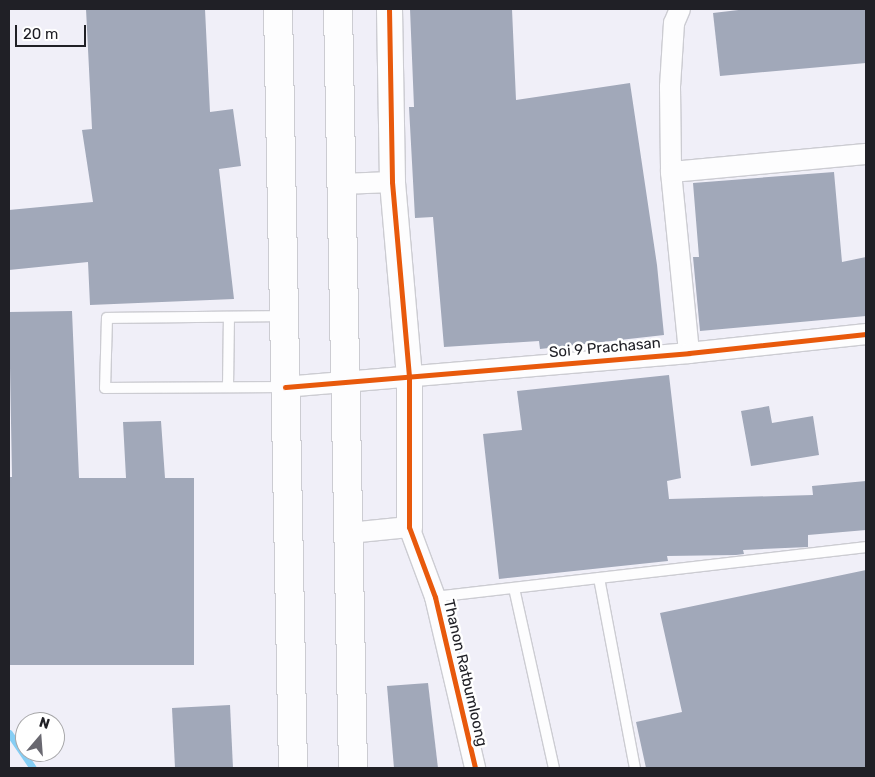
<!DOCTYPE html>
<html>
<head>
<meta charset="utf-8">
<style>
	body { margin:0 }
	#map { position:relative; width:875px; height:777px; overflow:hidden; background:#f0eff8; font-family:Rubik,sans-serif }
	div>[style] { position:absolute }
	.stream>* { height:7px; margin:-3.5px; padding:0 3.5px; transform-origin:3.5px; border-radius:3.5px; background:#86cef4 }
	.building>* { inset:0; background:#a1a8b9 }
	.roads { filter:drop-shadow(1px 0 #ccccd2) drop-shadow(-1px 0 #ccccd2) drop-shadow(0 1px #ccccd2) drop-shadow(0 -1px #ccccd2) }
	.service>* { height:10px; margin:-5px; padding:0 5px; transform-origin:5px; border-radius:5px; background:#fdfdfe }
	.minor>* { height:20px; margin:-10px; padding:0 10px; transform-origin:10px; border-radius:10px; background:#fdfdfe }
	.tertiary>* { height:25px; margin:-12.5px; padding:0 12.5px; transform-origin:12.5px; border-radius:12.5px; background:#fdfdfe }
	.secondary>* { height:28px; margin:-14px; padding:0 14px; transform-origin:14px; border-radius:14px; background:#fdfdfe }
	.cycleway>* { height:5px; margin:-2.5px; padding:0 2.5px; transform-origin:2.5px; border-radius:2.5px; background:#e8590c }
	span { translate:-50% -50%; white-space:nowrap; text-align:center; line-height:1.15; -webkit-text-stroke:5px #fff; paint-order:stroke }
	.street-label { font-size:15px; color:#202026 }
	.frame { position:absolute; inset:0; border:10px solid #202026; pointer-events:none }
	.north { position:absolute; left:15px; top:712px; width:50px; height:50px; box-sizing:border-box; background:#fff; border:1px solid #a6a6a8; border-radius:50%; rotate:18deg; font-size:14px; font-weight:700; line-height:20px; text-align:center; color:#202026 }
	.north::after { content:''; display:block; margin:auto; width:18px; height:22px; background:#696870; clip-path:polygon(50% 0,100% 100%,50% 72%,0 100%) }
	.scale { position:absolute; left:15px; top:25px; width:71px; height:22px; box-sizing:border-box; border:2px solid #202026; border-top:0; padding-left:6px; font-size:15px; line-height:18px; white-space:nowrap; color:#202026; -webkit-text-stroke:4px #fff; paint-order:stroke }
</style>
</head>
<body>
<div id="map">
	<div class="stream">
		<i style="left:9px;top:733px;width:42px;rotate:55.6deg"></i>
	</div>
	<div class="building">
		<i style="clip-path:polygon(86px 9px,205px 9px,210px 112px,233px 109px,241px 166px,219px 169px,234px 299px,90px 305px,88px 262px,9px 270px,9px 210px,93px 202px,82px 130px,92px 129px)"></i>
		<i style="clip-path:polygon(410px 9px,512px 9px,516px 100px,630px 83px,657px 265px,664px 335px,540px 349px,539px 341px,444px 347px,433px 217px,415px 218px,409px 107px,414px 107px)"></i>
		<i style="clip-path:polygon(747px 9px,866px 9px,866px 63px,720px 76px,713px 13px)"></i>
		<i style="clip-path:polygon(834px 172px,842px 262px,866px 257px,866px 316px,700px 331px,693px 257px,699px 257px,693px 183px)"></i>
		<i style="clip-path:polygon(72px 311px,79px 478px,126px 478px,123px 422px,161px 421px,165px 478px,194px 478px,194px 665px,9px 665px,9px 477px,12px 477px,9px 312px)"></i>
		<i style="clip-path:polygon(669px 375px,681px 478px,667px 481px,669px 499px,813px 495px,812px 486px,866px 481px,866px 530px,808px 535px,808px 547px,743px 550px,744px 554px,736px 555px,667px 556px,668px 561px,499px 579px,483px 434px,522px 430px,517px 391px)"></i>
		<i style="clip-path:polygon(769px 406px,772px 423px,813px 416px,819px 455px,751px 466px,741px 411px)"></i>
		<i style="clip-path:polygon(866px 570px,866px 768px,646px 768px,636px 722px,682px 712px,660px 613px)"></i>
		<i style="clip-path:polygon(428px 683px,438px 768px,394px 768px,387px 686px)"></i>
		<i style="clip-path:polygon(230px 705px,233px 768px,175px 768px,172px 708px)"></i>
	</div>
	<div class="roads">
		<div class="service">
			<i style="left:284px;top:316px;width:177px;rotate:179.4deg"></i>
			<i style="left:107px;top:318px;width:70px;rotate:91.6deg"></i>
			<i style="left:105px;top:388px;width:179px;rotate:-0.3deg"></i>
			<i style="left:228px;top:387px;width:70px;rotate:-89.2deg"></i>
			<i style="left:599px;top:578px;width:193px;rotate:79.3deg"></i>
			<i style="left:514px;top:588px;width:184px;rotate:77.5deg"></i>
			<i style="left:435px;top:597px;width:434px;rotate:-6.6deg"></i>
		</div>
		<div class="minor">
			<i style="left:680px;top:9px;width:15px;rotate:113deg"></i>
			<i style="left:674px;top:23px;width:64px;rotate:93.6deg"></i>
			<i style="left:670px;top:87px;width:85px;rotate:89.3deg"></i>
			<i style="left:671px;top:172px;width:182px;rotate:84.3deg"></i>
			<i style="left:671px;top:172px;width:196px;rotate:-5.3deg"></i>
			<i style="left:341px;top:184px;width:51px;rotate:-2.2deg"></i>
			<i style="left:285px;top:387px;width:405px;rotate:-4.8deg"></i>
			<i style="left:689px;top:353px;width:178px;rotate:-6.1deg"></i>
			<i style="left:349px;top:533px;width:60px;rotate:-5.7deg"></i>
			<i style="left:409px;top:527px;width:75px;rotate:69.6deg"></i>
			<i style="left:435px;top:597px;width:176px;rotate:76.8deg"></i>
		</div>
		<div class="tertiary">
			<i style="left:389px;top:9px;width:173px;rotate:89deg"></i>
			<i style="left:392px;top:182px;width:195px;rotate:85deg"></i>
			<i style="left:409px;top:376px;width:151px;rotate:90deg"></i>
		</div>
		<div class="secondary">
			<i style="left:278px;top:9px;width:759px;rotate:88.87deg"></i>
			<i style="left:338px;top:9px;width:759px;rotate:88.87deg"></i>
		</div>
	</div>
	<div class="cycleway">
		<i style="left:389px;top:9px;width:173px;rotate:89deg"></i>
		<i style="left:392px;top:182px;width:195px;rotate:85deg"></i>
		<i style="left:409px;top:376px;width:151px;rotate:90deg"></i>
		<i style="left:409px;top:527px;width:75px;rotate:69.6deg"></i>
		<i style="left:435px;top:597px;width:176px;rotate:76.8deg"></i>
		<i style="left:285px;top:387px;width:405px;rotate:-4.8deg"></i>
		<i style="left:689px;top:353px;width:178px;rotate:-6.1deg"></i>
	</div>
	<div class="street-label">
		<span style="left:605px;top:348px;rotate:-5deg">Soi 9 Prachasan</span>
		<span style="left:465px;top:673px;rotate:77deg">Thanon Ratbumloong</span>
	</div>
	<div class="frame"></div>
	<div class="north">N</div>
	<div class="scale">20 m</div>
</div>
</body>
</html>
